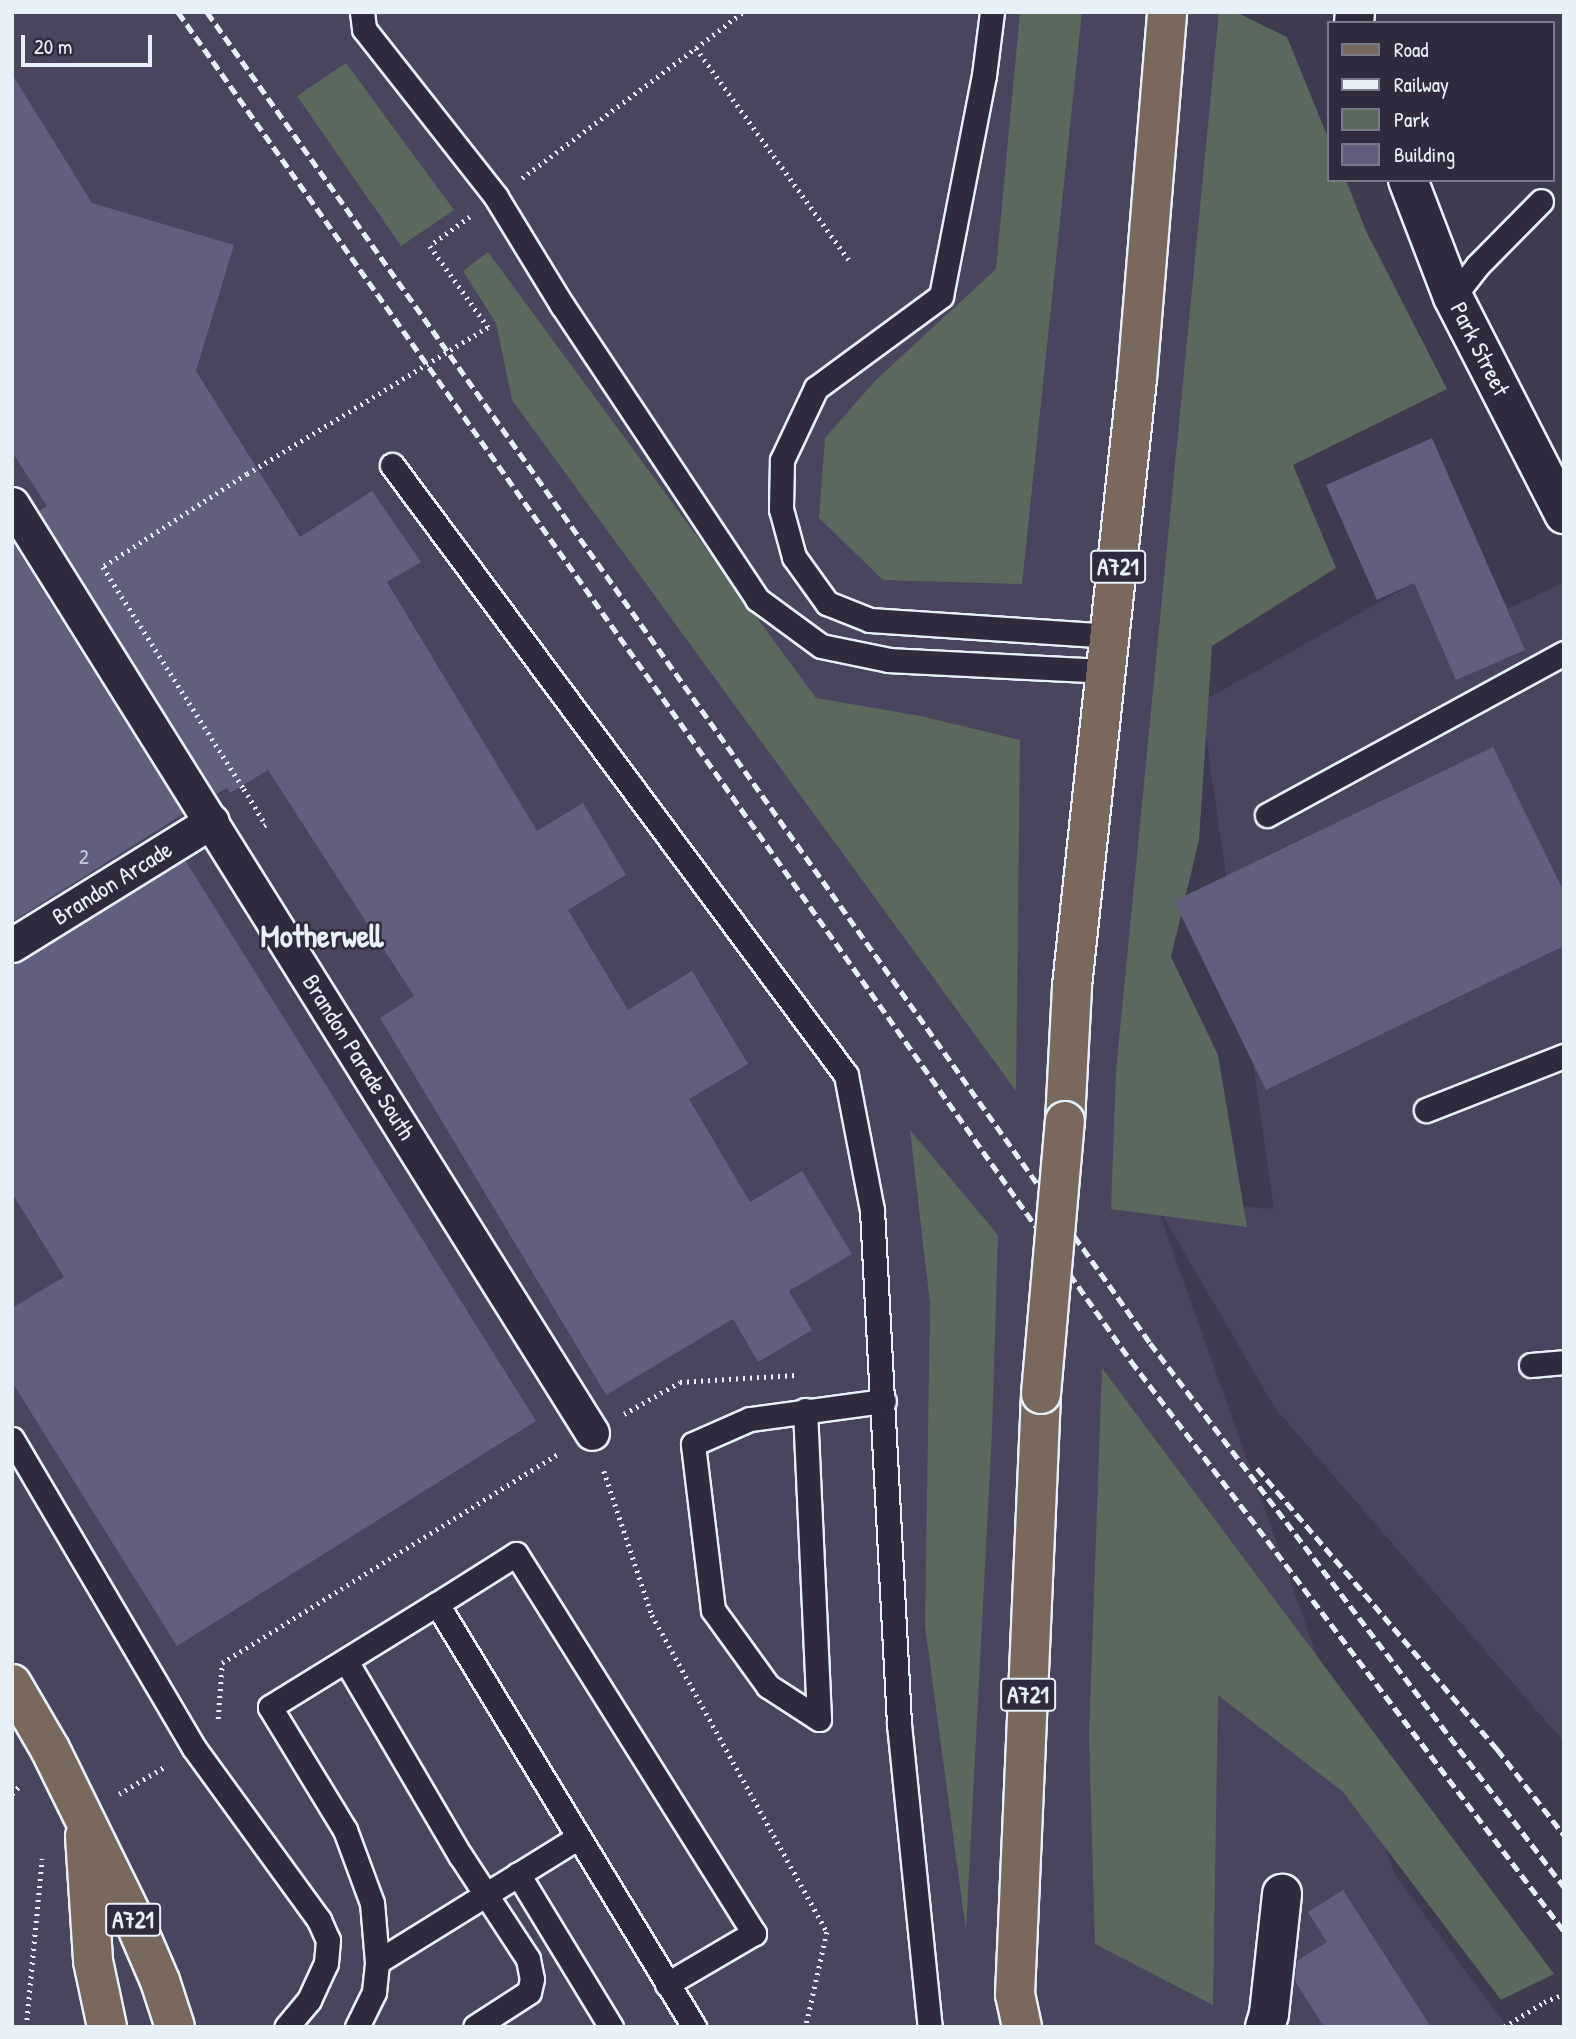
<!DOCTYPE html>
<html>
<head>
<meta charset="utf-8">
<style>
	body { margin:0 }
	#map { position:relative; width:1576px; height:2039px; overflow:hidden; background:#3e3a50; font-family:"Patrick Hand",sans-serif }
	div>[style] { position:absolute }
	.built>* { inset:0; background:#49455e }
	.green>* { inset:0; background:#5b685d }
	.building>* { inset:0; background:#625e7d }
	.path>* { height:4.5px; margin-top:-2.25px; transform-origin:0; background:repeating-linear-gradient(90deg,#e8f1f8 0 2px,transparent 0 7px) }
	.roads { filter:drop-shadow(2px 0 #e8f1f8) drop-shadow(-2px 0 #e8f1f8) drop-shadow(0 2px #e8f1f8) drop-shadow(0 -2px #e8f1f8) }
	.service>* { height:23px; margin:-11.5px; padding:0 11.5px; transform-origin:11.5px; border-radius:11.5px; background:#2f2a3d }
	.pedestrian>* { height:33px; margin:-16.5px; padding:0 16.5px; transform-origin:16.5px; border-radius:16.5px; background:#2f2a3d }
	.minor>* { height:38px; margin:-19px; padding:0 19px; transform-origin:19px; border-radius:19px; background:#2f2a3d }
	.primary>* { height:38px; margin:-19px; padding:0 19px; transform-origin:19px; border-radius:19px; background:#78695c }
	.rail>* { height:5px; margin-top:-2.5px; transform-origin:0; background:repeating-linear-gradient(90deg,#e8f1f8 0 10px,transparent 0 15px) }
	.path-bridge>* { height:4.5px; margin-top:-2.25px; transform-origin:0; background:repeating-linear-gradient(90deg,#e8f1f8 0 2px,transparent 0 7px) }
	.bridges { filter:drop-shadow(2px 0 #e8f1f8) drop-shadow(-2px 0 #e8f1f8) drop-shadow(0 2px #e8f1f8) drop-shadow(0 -2px #e8f1f8) }
	.primary-bridge>* { height:38px; margin:-19px; padding:0 19px; transform-origin:19px; border-radius:19px; background:#78695c }
	span { translate:-50% -50%; white-space:nowrap; text-align:center; line-height:1.15; -webkit-text-stroke:5px #2f2a3d; paint-order:stroke }
	.number-label { font-size:21px; color:#c6ccd9 }
	.number-label span { -webkit-text-stroke-width:0 }
	.shield-label span { padding:2px 5px; background:#2f2a3d; border:2px solid; border-radius:5px; -webkit-text-stroke-width:0 }
	.shield-label { font-size:23px; color:#e8f1f8; font-weight:700 }
	.street-label { font-size:24px; color:#e8f1f8 }
	.district-label { font-size:32px; color:#e8f1f8; font-weight:700 }
	.frame { position:absolute; inset:0; border:14px solid #e8f1f8; pointer-events:none }
	.legend { position:absolute; left:1327px; top:21px; width:228px; height:161px; box-sizing:border-box; background:#2f2a3d; border:2px solid #797a88; margin:0; padding:9px 12px; list-style:none; font-size:21px; color:#e8f1f8 }
	.legend li { display:flex; align-items:center; gap:14px; height:35px }
	.legend b { width:35px; border:2px solid #797a88 }
	.scale { position:absolute; left:21px; top:35px; width:131px; height:32px; box-sizing:border-box; border:4px solid #e8f1f8; border-top:0; padding-left:9px; font-size:21px; line-height:24px; white-space:nowrap; color:#e8f1f8; -webkit-text-stroke:5px #2f2a3d; paint-order:stroke }
</style>
</head>
<body>
<div id="map">
	<div class="built">
		<i style="clip-path:polygon(12px 12px,1220px 12px,1154px 1199px,1274px 1209px,1201px 702px,1414px 583px,1447px 638px,1564px 582px,1564px 1742px,1275px 1408px,1156px 1204px,1395px 1875px,1507px 2027px,12px 2027px)"></i>
	</div>
	<div class="green">
		<i style="clip-path:polygon(1020px 12px,1082px 12px,1022px 584px,883px 580px,819px 518px,825px 438px,875px 381px,996px 269px)"></i>
		<i style="clip-path:polygon(1219px 12px,1236px 12px,1287px 37px,1329px 140px,1329px 180px,1346px 180px,1366px 231px,1447px 389px,1293px 465px,1336px 568px,1212px 646px,1199px 840px,1171px 957px,1218px 1055px,1247px 1227px,1111px 1209px,1116px 1071px)"></i>
		<i style="clip-path:polygon(346px 63px,454px 210px,401px 246px,297px 96px)"></i>
		<i style="clip-path:polygon(488px 252px,816px 698px,921px 716px,1020px 740px,1016px 1091px,512px 400px,496px 323px,463px 271px)"></i>
		<i style="clip-path:polygon(910px 1130px,998px 1235px,992px 1432px,966px 1931px,925px 1626px,930px 1304px)"></i>
		<i style="clip-path:polygon(1102px 1368px,1554px 1974px,1501px 2000px,1343px 1792px,1218px 1695px,1213px 2005px,1095px 1944px,1089px 1736px)"></i>
	</div>
	<div class="building">
		<i style="clip-path:polygon(12px 74px,92px 203px,234px 245px,196px 371px,300px 537px,372px 491px,421px 562px,387px 582px,537px 831px,583px 803px,626px 875px,568px 910px,628px 1010px,692px 971px,748px 1064px,689px 1099px,750px 1202px,802px 1171px,852px 1254px,789px 1291px,812px 1330px,758px 1362px,733px 1319px,606px 1395px,380px 1018px,414px 996px,268px 770px,230px 793px,227px 788px,216px 794px,39px 511px,47px 506px,12px 452px)"></i>
		<i style="clip-path:polygon(1432px 438px,1525px 650px,1456px 680px,1414px 583px,1377px 600px,1326px 485px)"></i>
		<i style="clip-path:polygon(12px 541px,183px 814px,12px 922px)"></i>
		<i style="clip-path:polygon(1493px 747px,1564px 892px,1564px 946px,1266px 1090px,1174px 901px)"></i>
		<i style="clip-path:polygon(185px 860px,536px 1421px,177px 1646px,12px 1382px,12px 1308px,64px 1277px,12px 1193px,12px 964px,22px 961px)"></i>
		<i style="clip-path:polygon(1343px 1890px,1431px 2027px,1324px 2027px,1295px 1981px,1297px 1961px,1327px 1942px,1308px 1912px)"></i>
	</div>
	<div class="path">
		<i style="left:696px;top:48px;width:59px;rotate:-37.5deg"></i>
		<i style="left:522px;top:178px;width:217px;rotate:-36.8deg"></i>
		<i style="left:696px;top:48px;width:261px;rotate:54.2deg"></i>
		<i style="left:470px;top:217px;width:49px;rotate:144.1deg"></i>
		<i style="left:430px;top:246px;width:100px;rotate:54.4deg"></i>
		<i style="left:247px;top:474px;width:171px;rotate:147.1deg"></i>
		<i style="left:103px;top:567px;width:263px;rotate:57.6deg"></i>
		<i style="left:244px;top:789px;width:42px;rotate:58.6deg"></i>
		<i style="left:266px;top:825px;width:7px;rotate:146deg"></i>
		<i style="left:624px;top:1414px;width:64px;rotate:-29.7deg"></i>
		<i style="left:680px;top:1382px;width:116px;rotate:-3.5deg"></i>
		<i style="left:604px;top:1471px;width:152px;rotate:71.6deg"></i>
		<i style="left:652px;top:1615px;width:362px;rotate:61.1deg"></i>
		<i style="left:827px;top:1932px;width:97px;rotate:102.5deg"></i>
		<i style="left:218px;top:1719px;width:56px;rotate:-85.9deg"></i>
		<i style="left:222px;top:1663px;width:398px;rotate:-31.9deg"></i>
		<i style="left:12px;top:1794px;width:12px;rotate:-48deg"></i>
		<i style="left:119px;top:1794px;width:55px;rotate:-30.8deg"></i>
		<i style="left:26px;top:2027px;width:169px;rotate:-84.6deg"></i>
		<i style="left:1504px;top:2027px;width:47px;rotate:-32deg"></i>
		<i style="left:1544px;top:2002px;width:22px;rotate:-22deg"></i>
	</div>
	<div class="roads">
		<div class="service">
			<i style="left:362px;top:12px;width:17px;rotate:83deg"></i>
			<i style="left:364px;top:29px;width:214px;rotate:51.8deg"></i>
			<i style="left:496px;top:197px;width:127px;rotate:58.6deg"></i>
			<i style="left:562px;top:305px;width:353px;rotate:56.4deg"></i>
			<i style="left:757px;top:599px;width:79px;rotate:36.3deg"></i>
			<i style="left:821px;top:646px;width:69px;rotate:11.6deg"></i>
			<i style="left:889px;top:660px;width:218px;rotate:2.9deg"></i>
			<i style="left:992px;top:12px;width:64px;rotate:97.2deg"></i>
			<i style="left:984px;top:75px;width:225px;rotate:101deg"></i>
			<i style="left:941px;top:296px;width:155px;rotate:143.6deg"></i>
			<i style="left:816px;top:388px;width:80px;rotate:115.3deg"></i>
			<i style="left:782px;top:460px;width:49px;rotate:91.2deg"></i>
			<i style="left:781px;top:509px;width:50px;rotate:74.8deg"></i>
			<i style="left:794px;top:557px;width:57px;rotate:54.3deg"></i>
			<i style="left:827px;top:603px;width:46px;rotate:21.6deg"></i>
			<i style="left:870px;top:620px;width:242px;rotate:3.8deg"></i>
			<i style="left:1453px;top:297px;width:39px;rotate:-52deg"></i>
			<i style="left:1477px;top:266px;width:91px;rotate:-45.4deg"></i>
			<i style="left:392px;top:465px;width:760px;rotate:53.34deg"></i>
			<i style="left:846px;top:1075px;width:137px;rotate:79.1deg"></i>
			<i style="left:872px;top:1210px;width:515px;rotate:86.99deg"></i>
			<i style="left:899px;top:1724px;width:305px;rotate:84.2deg"></i>
			<i style="left:1267px;top:815px;width:338px;rotate:-28.6deg"></i>
			<i style="left:1426px;top:1110px;width:148px;rotate:-21.4deg"></i>
			<i style="left:1531px;top:1365px;width:33px;rotate:-5deg"></i>
			<i style="left:805px;top:1410px;width:309px;rotate:87.4deg"></i>
			<i style="left:12px;top:1439px;width:359px;rotate:59.5deg"></i>
			<i style="left:194px;top:1748px;width:213px;rotate:54deg"></i>
			<i style="left:319px;top:1920px;width:22px;rotate:66deg"></i>
			<i style="left:328px;top:1940px;width:23px;rotate:95deg"></i>
			<i style="left:326px;top:1963px;width:41px;rotate:114.7deg"></i>
			<i style="left:309px;top:2000px;width:35px;rotate:130deg"></i>
			<i style="left:437px;top:1604px;width:93px;rotate:-32.3deg"></i>
			<i style="left:516px;top:1554px;width:448px;rotate:57.9deg"></i>
			<i style="left:754px;top:1933px;width:101px;rotate:149.6deg"></i>
			<i style="left:346px;top:1661px;width:225px;rotate:59.6deg"></i>
			<i style="left:460px;top:1855px;width:124px;rotate:56.8deg"></i>
			<i style="left:528px;top:1959px;width:20px;rotate:79deg"></i>
			<i style="left:532px;top:1979px;width:13px;rotate:103deg"></i>
			<i style="left:529px;top:1992px;width:64px;rotate:147.1deg"></i>
			<i style="left:819px;top:1719px;width:61px;rotate:-147.1deg"></i>
			<i style="left:768px;top:1686px;width:94px;rotate:-125.9deg"></i>
			<i style="left:713px;top:1610px;width:167px;rotate:-96.9deg"></i>
			<i style="left:693px;top:1444px;width:62px;rotate:-23.7deg"></i>
			<i style="left:750px;top:1419px;width:135px;rotate:-7.7deg"></i>
			<i style="left:518px;top:1874px;width:179px;rotate:58.7deg"></i>
			<i style="left:377px;top:1962px;width:235px;rotate:-31.8deg"></i>
			<i style="left:357px;top:2027px;width:39px;rotate:-64deg"></i>
			<i style="left:374px;top:1992px;width:30px;rotate:-84deg"></i>
			<i style="left:377px;top:1962px;width:59px;rotate:-94.8deg"></i>
			<i style="left:372px;top:1903px;width:78px;rotate:-110.3deg"></i>
			<i style="left:345px;top:1830px;width:144px;rotate:-121.4deg"></i>
			<i style="left:270px;top:1707px;width:196px;rotate:-31.7deg"></i>
			<i style="left:437px;top:1604px;width:495px;rotate:58.7deg"></i>
		</div>
		<div class="pedestrian">
			<i style="left:12px;top:504px;width:1095px;rotate:58.02deg"></i>
			<i style="left:12px;top:945px;width:235px;rotate:-31.8deg"></i>
		</div>
		<div class="minor">
			<i style="left:1354px;top:23px;width:11px;rotate:-85deg"></i>
			<i style="left:1408px;top:180px;width:125px;rotate:69deg"></i>
			<i style="left:1453px;top:297px;width:244px;rotate:62.9deg"></i>
			<i style="left:1265px;top:2027px;width:14px;rotate:-73deg"></i>
			<i style="left:1269px;top:2014px;width:121px;rotate:-83.8deg"></i>
		</div>
		<div class="primary">
			<i style="left:1065px;top:1121px;width:135px;rotate:-87deg"></i>
			<i style="left:1072px;top:986px;width:610px;rotate:-83.89deg"></i>
			<i style="left:1137px;top:379px;width:368px;rotate:-85.3deg"></i>
			<i style="left:12px;top:1684px;width:75px;rotate:59.7deg"></i>
			<i style="left:50px;top:1749px;width:186px;rotate:63.8deg"></i>
			<i style="left:132px;top:1916px;width:71px;rotate:66.7deg"></i>
			<i style="left:160px;top:1981px;width:48px;rotate:71.9deg"></i>
			<i style="left:85px;top:1836px;width:125px;rotate:86.3deg"></i>
			<i style="left:93px;top:1961px;width:67px;rotate:78deg"></i>
			<i style="left:1022px;top:2027px;width:33px;rotate:-102deg"></i>
			<i style="left:1015px;top:1995px;width:602px;rotate:-87.52deg"></i>
		</div>
	</div>
	<div class="rail">
		<i style="left:178px;top:12px;width:1652px;rotate:54.76deg"></i>
		<i style="left:1131px;top:1361px;width:716px;rotate:52.78deg"></i>
		<i style="left:207px;top:12px;width:1631px;rotate:54.68deg"></i>
		<i style="left:1150px;top:1343px;width:684px;rotate:52.73deg"></i>
		<i style="left:1257px;top:1468px;width:370px;rotate:49.5deg"></i>
		<i style="left:1497px;top:1749px;width:109px;rotate:52.1deg"></i>
	</div>
	<div class="path-bridge">
		<i style="left:247px;top:474px;width:282px;rotate:-31.4deg"></i>
	</div>
	<div class="bridges">
		<div class="primary-bridge">
			<i style="left:1041px;top:1394px;width:274px;rotate:-85deg"></i>
		</div>
	</div>
	<div class="number-label">
		<span style="left:84px;top:857px">2</span>
	</div>
	<div class="shield-label">
		<span style="left:1118px;top:567px">A721</span>
		<span style="left:1028px;top:1695px">A721</span>
		<span style="left:133px;top:1920px">A721</span>
	</div>
	<div class="street-label">
		<span style="left:1480px;top:349px;rotate:63deg">Park Street</span>
		<span style="left:112px;top:883px;rotate:-32deg">Brandon Arcade</span>
		<span style="left:359px;top:1057px;rotate:58deg">Brandon Parade South</span>
	</div>
	<div class="district-label">
		<span style="left:322px;top:936px">Motherwell</span>
	</div>
	<div class="frame"></div>
	<ul class="legend">
	<li><b style="height:9px;background:#78695c"></b>Road</li>
	<li><b style="height:9px;background:#e8f1f8"></b>Railway</li>
	<li><b style="height:19px;background:#5b685d"></b>Park</li>
	<li><b style="height:19px;background:#625e7d"></b>Building</li>
	</ul>
	<div class="scale">20 m</div>
</div>
</body>
</html>
